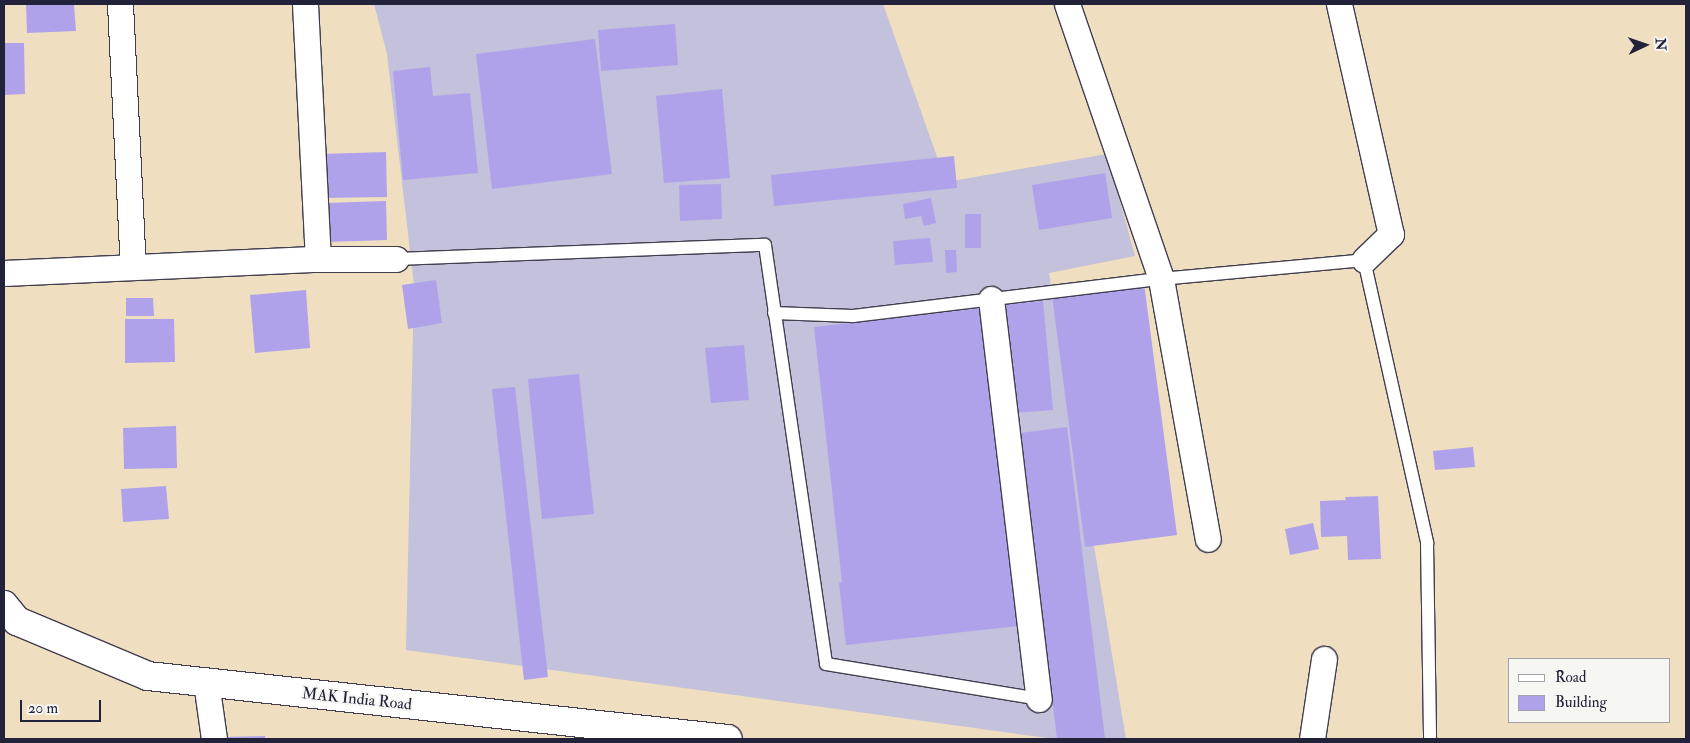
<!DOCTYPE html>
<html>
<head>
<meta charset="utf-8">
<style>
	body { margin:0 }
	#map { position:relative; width:1690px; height:743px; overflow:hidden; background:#efdfc0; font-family:"IM FELL Double Pica",serif }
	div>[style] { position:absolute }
	.industrial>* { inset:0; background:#c3c1db }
	.building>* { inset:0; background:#b0a2ea }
	.roads { filter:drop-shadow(1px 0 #413e4f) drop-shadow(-1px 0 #413e4f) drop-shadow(0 1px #413e4f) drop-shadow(0 -1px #413e4f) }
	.service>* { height:12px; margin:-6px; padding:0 6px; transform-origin:6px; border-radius:6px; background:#fff }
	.minor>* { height:25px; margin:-12.5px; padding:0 12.5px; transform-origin:12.5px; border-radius:12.5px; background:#fff }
	.tertiary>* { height:28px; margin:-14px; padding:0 14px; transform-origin:14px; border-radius:14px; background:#fff }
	span { translate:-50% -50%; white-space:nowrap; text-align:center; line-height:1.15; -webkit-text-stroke:4px #f6f6f2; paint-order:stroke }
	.street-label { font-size:16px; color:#22223b }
	.frame { position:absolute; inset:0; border:5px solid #22223b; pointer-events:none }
	.legend { position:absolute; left:1508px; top:658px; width:162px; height:65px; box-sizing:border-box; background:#f6f6f2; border:1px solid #a1a1a9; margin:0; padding:6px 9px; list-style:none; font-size:15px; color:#22223b }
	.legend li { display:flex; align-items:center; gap:10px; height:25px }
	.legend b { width:25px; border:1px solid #a1a1a9 }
	.north { position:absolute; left:1620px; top:20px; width:50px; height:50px; -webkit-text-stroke:4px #f6f6f2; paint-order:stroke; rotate:87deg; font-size:14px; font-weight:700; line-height:20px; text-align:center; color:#22223b }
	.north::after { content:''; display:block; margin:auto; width:18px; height:22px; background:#22223b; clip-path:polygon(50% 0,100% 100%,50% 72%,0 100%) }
	.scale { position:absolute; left:20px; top:700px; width:81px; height:22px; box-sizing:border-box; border:2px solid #22223b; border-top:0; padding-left:6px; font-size:15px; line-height:18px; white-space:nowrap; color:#22223b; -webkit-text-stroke:4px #f6f6f2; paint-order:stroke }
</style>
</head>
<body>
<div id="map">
	<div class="industrial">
		<i style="clip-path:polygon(374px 4px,883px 4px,946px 182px,1107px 154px,1135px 256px,1049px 273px,1126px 739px,1055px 739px,406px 650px,414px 285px,387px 54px)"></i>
	</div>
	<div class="building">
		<i style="clip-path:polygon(26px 4px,74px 4px,76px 31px,27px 33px)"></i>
		<i style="clip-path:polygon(675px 24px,678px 65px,601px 71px,598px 30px)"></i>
		<i style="clip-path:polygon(595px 39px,612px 174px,492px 189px,476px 54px)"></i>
		<i style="clip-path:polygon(4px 43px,24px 43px,25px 94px,4px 95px)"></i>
		<i style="clip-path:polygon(430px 67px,433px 96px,470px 93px,478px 173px,403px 180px,393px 71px)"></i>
		<i style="clip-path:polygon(722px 89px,730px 178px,664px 183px,656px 96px)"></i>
		<i style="clip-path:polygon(386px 152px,387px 197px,321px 198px,320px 154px)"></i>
		<i style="clip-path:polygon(954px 156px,957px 188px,774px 206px,771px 175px)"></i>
		<i style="clip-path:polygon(1105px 173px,1112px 218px,1039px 230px,1032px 185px)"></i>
		<i style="clip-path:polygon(721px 184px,722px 219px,680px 221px,679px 185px)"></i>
		<i style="clip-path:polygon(931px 198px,936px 223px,924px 226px,921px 216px,905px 219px,903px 204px)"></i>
		<i style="clip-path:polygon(386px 201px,387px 240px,326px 242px,325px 203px)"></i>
		<i style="clip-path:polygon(965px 214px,981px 214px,981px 248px,965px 248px)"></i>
		<i style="clip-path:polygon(930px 238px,933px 262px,895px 265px,893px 241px)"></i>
		<i style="clip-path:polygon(945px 250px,956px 250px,957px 272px,946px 273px)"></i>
		<i style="clip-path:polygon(436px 280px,442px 323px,408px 329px,402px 285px)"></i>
		<i style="clip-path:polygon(1144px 283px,1177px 535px,1085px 547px,1052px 295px)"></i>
		<i style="clip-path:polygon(306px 290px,310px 348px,255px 353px,250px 295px)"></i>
		<i style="clip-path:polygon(126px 298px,153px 298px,154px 316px,126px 316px)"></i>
		<i style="clip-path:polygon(1043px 301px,1053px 410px,1013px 413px,1002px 305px)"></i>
		<i style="clip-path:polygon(983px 308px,1019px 626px,846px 645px,839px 583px,842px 582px,814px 327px)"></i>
		<i style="clip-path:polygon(125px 319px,174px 319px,175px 362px,125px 363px)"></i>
		<i style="clip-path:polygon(744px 345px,749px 400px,711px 403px,705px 348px)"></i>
		<i style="clip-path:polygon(579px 374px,594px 514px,542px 519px,528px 379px)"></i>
		<i style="clip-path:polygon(515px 387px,548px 677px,524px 680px,492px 389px)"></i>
		<i style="clip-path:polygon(176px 426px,177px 468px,124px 469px,123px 428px)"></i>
		<i style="clip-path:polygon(1067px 427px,1105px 739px,1057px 739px,1020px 433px)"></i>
		<i style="clip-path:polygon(1473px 447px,1475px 467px,1435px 470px,1433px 451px)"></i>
		<i style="clip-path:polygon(166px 486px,169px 519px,123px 522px,121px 489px)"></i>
		<i style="clip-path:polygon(1378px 496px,1381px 559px,1348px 560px,1347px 536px,1321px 537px,1320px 501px,1346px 500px,1345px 497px)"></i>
		<i style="clip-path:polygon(1313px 523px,1319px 549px,1290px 555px,1285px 529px)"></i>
		<i style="clip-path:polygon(265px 736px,265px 739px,218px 739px,218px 737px)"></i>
	</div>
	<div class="roads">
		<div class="service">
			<i style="left:396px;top:259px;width:369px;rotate:-2.2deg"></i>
			<i style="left:765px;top:245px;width:423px;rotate:81.7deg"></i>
			<i style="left:826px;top:664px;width:216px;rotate:9.3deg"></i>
			<i style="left:774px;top:313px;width:79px;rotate:2.2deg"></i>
			<i style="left:853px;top:316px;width:310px;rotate:-6.9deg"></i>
			<i style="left:1161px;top:279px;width:204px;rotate:-5.3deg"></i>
			<i style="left:1364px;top:260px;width:290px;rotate:77.4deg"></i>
			<i style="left:1427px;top:543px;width:196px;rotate:89.1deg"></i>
		</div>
		<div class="minor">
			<i style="left:120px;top:4px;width:263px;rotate:87.2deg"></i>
			<i style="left:305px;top:4px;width:255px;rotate:87.1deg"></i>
			<i style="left:1067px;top:4px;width:291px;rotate:71.1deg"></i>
			<i style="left:1161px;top:279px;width:264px;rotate:79.8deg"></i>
			<i style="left:1339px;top:4px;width:236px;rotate:77.3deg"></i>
			<i style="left:1391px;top:234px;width:37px;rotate:136deg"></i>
			<i style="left:4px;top:273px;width:314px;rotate:-2.6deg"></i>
			<i style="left:318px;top:259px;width:78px"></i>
			<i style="left:991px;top:299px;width:403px;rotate:83.2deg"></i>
			<i style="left:206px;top:682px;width:58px;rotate:82deg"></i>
			<i style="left:1312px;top:739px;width:81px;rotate:-81.5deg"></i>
		</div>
		<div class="tertiary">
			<i style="left:4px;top:605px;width:21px;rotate:51deg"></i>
			<i style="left:17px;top:621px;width:142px;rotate:22.8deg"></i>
			<i style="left:148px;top:676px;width:583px;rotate:6.2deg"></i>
		</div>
	</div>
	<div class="street-label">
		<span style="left:357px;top:699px;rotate:6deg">MAK India Road</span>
	</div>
	<div class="frame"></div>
	<ul class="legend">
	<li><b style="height:6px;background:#fff"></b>Road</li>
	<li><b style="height:14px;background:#b0a2ea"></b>Building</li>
	</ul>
	<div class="north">N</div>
	<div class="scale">20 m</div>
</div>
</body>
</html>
